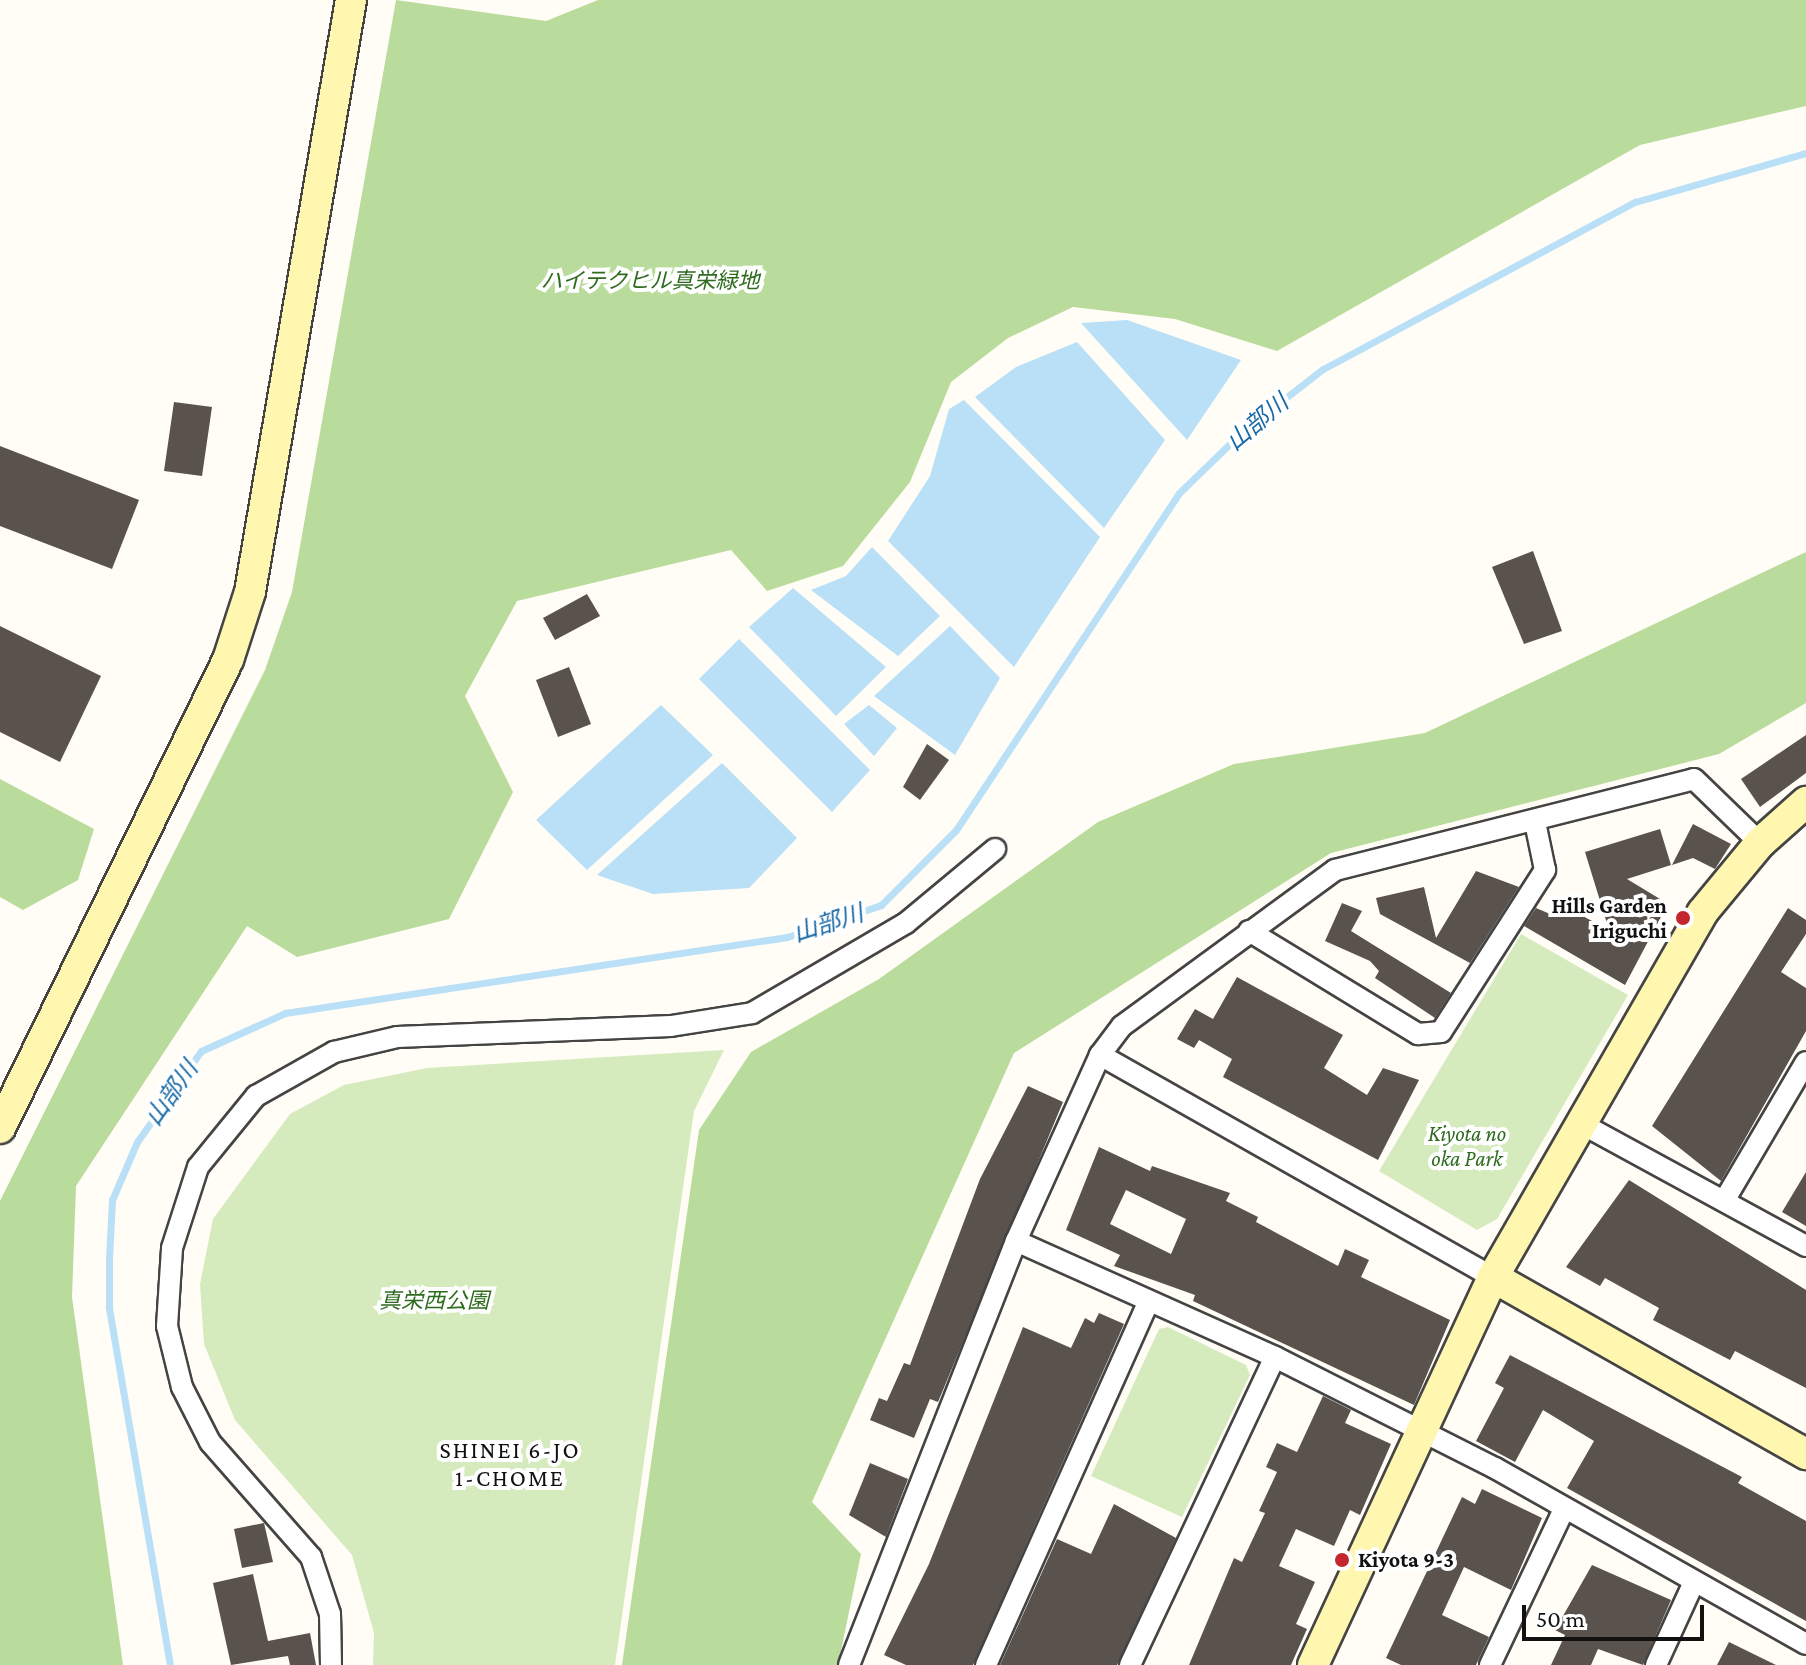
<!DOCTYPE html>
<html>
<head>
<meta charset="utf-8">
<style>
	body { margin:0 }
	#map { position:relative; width:1806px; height:1665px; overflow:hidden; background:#fffdf5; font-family:"Crimson Pro","Noto Sans JP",serif }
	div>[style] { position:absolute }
	.green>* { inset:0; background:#d5ebbd }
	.forest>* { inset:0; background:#b9dc9c }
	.water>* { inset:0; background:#b9e0f7 }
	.stream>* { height:7px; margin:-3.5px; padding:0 3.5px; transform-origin:3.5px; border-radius:3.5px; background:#b9e0f7 }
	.building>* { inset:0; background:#5a524d }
	.roads { filter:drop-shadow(2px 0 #444) drop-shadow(-2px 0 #444) drop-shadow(0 2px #444) drop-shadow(0 -2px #444) }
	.street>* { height:20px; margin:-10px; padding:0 10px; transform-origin:10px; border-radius:10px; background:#fff }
	.secondary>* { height:30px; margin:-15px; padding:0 15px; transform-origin:15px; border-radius:15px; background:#fff6b0 }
	.dots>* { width:22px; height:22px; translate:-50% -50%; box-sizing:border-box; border:4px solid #fff; border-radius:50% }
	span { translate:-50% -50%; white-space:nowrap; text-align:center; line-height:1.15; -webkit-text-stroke:8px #fff; paint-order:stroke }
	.park-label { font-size:22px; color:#2f6b1f; font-style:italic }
	.poi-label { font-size:22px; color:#111; font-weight:700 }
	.right { translate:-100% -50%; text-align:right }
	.left { translate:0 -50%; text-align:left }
	.water-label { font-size:24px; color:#1768a6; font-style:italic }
	.neighbourhood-label { font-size:24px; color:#111; letter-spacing:2px }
	.scale { position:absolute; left:1522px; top:1605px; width:182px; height:36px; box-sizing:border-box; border:4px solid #111; border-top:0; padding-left:10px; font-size:24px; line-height:28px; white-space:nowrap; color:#111; -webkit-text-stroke:6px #fff; paint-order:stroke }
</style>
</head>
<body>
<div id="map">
	<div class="green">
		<i style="clip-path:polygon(1521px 934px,1628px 995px,1497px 1219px,1477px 1230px,1379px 1171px)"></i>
		<i style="clip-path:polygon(724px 1050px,694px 1111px,615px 1665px,373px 1665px,374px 1633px,352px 1555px,235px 1420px,204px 1344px,200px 1284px,213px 1219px,290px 1114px,344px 1085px,427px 1068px)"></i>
		<i style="clip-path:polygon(1168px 1327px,1246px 1365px,1250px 1375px,1182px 1517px,1091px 1476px,1159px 1329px)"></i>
	</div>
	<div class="forest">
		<i style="clip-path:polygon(396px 0,546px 21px,598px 0,1806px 0,1806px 106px,1640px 145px,1277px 351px,1175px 319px,1073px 307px,1008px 338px,951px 382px,910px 482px,843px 566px,767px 591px,731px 550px,517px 601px,465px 696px,513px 792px,449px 919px,297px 957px,247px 926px,76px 1186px,72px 1297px,123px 1665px,0 1665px,0 1201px,265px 670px,292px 592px)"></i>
		<i style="clip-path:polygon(1806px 552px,1806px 703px,1719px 754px,1331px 853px,1014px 1053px,812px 1502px,861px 1554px,838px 1665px,622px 1665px,699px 1130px,751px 1052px,879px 979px,1098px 822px,1234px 764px,1425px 733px)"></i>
		<i style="clip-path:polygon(0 779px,94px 829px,78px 880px,23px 910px,0 897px)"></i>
	</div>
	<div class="water">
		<i style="clip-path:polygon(1127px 320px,1241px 360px,1187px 440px,1081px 323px)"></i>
		<i style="clip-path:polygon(1077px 342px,1165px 440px,1104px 528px,975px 397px,1016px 367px)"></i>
		<i style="clip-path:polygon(964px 400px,1100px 537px,1014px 667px,888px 541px,930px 476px,949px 409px)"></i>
		<i style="clip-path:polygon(872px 547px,940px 616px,898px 656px,811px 590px,846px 576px)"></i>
		<i style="clip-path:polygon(793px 588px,886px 667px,836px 716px,749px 627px)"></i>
		<i style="clip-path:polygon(950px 626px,1000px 678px,955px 755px,874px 696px)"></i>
		<i style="clip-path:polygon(739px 639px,870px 770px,832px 812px,699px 679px)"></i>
		<i style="clip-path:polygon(661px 705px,713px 755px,587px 870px,536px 820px)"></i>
		<i style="clip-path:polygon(869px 705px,897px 728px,874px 756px,844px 724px)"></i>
		<i style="clip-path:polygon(722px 763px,797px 838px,749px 888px,653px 894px,597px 875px)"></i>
	</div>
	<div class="stream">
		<i style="left:170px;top:1665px;width:363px;rotate:-99.7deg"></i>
		<i style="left:109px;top:1307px;width:48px;rotate:-90deg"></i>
		<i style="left:109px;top:1259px;width:59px;rotate:-87.1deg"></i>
		<i style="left:112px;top:1200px;width:63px;rotate:-66.7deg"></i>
		<i style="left:137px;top:1142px;width:111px;rotate:-54.9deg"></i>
		<i style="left:201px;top:1051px;width:92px;rotate:-24.3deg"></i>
		<i style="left:285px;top:1013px;width:508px;rotate:-8.61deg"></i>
		<i style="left:787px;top:937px;width:99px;rotate:-18.8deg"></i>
		<i style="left:881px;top:905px;width:106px;rotate:-45deg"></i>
		<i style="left:956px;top:830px;width:404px;rotate:-56.5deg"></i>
		<i style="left:1179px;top:493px;width:89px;rotate:-44.1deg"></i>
		<i style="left:1243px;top:431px;width:101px;rotate:-37.8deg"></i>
		<i style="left:1323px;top:369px;width:354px;rotate:-28.2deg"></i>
		<i style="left:1635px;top:202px;width:178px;rotate:-16deg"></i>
	</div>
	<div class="building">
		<i style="clip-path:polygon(174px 402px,212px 407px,202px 476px,164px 471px)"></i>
		<i style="clip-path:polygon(0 446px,139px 500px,112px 569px,0 526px)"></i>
		<i style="clip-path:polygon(1533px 551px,1562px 631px,1524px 644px,1492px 567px)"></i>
		<i style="clip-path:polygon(587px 594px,600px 616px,555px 640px,543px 618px)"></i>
		<i style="clip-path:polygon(0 626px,101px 676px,60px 762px,0 732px)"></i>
		<i style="clip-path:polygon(569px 667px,591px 724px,558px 737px,536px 680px)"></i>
		<i style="clip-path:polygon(1806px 735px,1806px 773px,1760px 807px,1741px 779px)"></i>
		<i style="clip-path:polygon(927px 744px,949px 760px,920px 800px,903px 787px)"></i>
		<i style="clip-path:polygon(1693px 824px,1731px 844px,1715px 869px,1693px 858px,1672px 865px)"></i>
		<i style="clip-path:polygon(1660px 829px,1671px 865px,1627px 879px,1660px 899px,1653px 910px,1662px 915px,1625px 985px,1524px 926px,1536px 908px,1557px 917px,1562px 905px,1609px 930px,1585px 852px)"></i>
		<i style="clip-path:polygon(1476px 871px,1519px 887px,1470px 963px,1380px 914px,1376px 898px,1424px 887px,1436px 938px)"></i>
		<i style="clip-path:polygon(1342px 903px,1362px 911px,1351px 931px,1451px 993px,1435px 1018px,1375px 978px,1379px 971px,1370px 961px,1325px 941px)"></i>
		<i style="clip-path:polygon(1788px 908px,1806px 920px,1806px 934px,1781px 972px,1806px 988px,1806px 1031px,1721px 1181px,1652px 1126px)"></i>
		<i style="clip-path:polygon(1237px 977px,1343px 1035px,1324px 1068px,1367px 1095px,1383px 1068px,1419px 1080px,1378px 1160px,1223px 1077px,1232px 1059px,1199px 1040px,1194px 1048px,1177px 1039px,1195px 1009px,1213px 1019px)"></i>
		<i style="clip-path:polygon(1028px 1086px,1063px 1102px,938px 1402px,930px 1399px,914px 1438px,870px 1420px,879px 1398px,887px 1401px,904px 1363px,910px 1365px,980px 1179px)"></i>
		<i style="clip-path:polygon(evenodd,1099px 1147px,1150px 1171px,1152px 1166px,1230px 1193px,1226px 1201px,1258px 1217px,1256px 1222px,1338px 1266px,1345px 1249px,1369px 1260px,1361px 1277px,1450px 1320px,1414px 1405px,1193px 1301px,1195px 1295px,1114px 1266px,1120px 1255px,1066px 1230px,1099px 1147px,1126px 1190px,1186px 1219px,1171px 1254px,1110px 1224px,1126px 1190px)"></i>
		<i style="clip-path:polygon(1806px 1172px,1806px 1226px,1782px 1212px)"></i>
		<i style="clip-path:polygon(1629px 1180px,1806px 1290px,1806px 1388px,1735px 1351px,1730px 1360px,1653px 1320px,1659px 1308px,1605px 1278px,1600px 1286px,1566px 1267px)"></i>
		<i style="clip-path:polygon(1099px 1313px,1124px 1324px,973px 1665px,906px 1665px,884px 1655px,929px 1564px,1023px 1327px,1071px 1348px,1085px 1318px,1094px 1323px)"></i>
		<i style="clip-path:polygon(1510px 1355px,1742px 1477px,1738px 1483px,1806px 1521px,1806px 1621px,1567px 1488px,1594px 1441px,1543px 1410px,1515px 1462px,1476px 1441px,1504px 1388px,1495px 1383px)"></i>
		<i style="clip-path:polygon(1323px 1396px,1351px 1410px,1345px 1423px,1391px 1444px,1360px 1515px,1350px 1510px,1334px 1546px,1296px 1529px,1279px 1566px,1315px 1582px,1296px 1624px,1307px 1629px,1291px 1665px,1189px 1665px,1234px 1558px,1242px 1562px,1265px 1513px,1259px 1511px,1277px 1472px,1266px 1467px,1277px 1443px,1297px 1452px)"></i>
		<i style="clip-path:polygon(870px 1463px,908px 1479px,886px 1537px,849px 1515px)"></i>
		<i style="clip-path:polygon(1482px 1489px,1542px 1518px,1511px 1590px,1464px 1567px,1442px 1615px,1489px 1637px,1476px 1665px,1401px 1665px,1386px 1658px,1462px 1497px,1475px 1504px)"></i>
		<i style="clip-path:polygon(1114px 1504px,1176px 1538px,1117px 1665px,1000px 1665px,1057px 1539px,1091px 1554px)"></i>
		<i style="clip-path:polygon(264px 1523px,273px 1562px,242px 1568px,234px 1529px)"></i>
		<i style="clip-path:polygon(1592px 1565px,1671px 1600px,1643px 1665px,1598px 1649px,1591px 1665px,1551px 1665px,1565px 1635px,1555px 1630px)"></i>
		<i style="clip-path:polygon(253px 1574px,268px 1641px,310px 1633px,316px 1665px,290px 1665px,288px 1656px,231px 1665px,213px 1583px)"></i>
		<i style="clip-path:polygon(1729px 1642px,1776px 1665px,1717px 1665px)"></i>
	</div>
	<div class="roads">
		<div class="street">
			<i style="left:1249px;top:931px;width:198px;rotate:31.4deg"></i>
			<i style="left:1418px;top:1034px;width:23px;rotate:-5deg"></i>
			<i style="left:1441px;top:1032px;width:193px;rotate:-57.3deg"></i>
			<i style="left:1545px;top:870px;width:49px;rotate:-101.8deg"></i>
			<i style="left:1100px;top:1055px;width:451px;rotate:29.5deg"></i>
			<i style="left:1582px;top:1124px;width:255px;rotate:28.6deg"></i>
			<i style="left:1724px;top:1201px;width:161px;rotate:-59.5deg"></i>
			<i style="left:1016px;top:1241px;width:284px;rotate:24.1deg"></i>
			<i style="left:1275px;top:1357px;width:246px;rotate:26.8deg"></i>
			<i style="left:1495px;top:1468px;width:357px;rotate:29.5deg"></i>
			<i style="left:331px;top:1665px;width:51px;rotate:-91.1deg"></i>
			<i style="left:330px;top:1614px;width:60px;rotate:-108.4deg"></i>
			<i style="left:311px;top:1557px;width:153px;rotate:-131.3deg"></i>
			<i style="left:210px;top:1442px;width:62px;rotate:-117deg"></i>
			<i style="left:182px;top:1387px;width:63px;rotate:-103.8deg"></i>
			<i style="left:167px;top:1326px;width:78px;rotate:-86.3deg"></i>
			<i style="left:172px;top:1248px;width:85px;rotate:-72.2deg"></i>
			<i style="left:198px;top:1167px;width:92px;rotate:-50.8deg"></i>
			<i style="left:256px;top:1096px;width:90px;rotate:-29.4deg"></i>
			<i style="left:334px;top:1052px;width:65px;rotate:-13.4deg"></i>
			<i style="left:397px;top:1037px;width:274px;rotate:-2.3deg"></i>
			<i style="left:671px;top:1026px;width:82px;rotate:-9.1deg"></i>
			<i style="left:752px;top:1013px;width:178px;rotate:-30.3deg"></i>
			<i style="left:906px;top:923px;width:116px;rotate:-39.7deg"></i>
			<i style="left:849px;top:1665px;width:456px;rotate:-68.5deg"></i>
			<i style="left:1016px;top:1241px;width:204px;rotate:-65.7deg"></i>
			<i style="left:1100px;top:1055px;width:36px;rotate:-53deg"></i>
			<i style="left:1122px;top:1026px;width:264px;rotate:-36.2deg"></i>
			<i style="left:1335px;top:870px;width:370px;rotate:-14.2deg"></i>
			<i style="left:1694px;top:779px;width:92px;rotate:44.1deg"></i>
			<i style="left:986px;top:1665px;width:399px;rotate:-65.9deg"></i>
			<i style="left:1130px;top:1665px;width:340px;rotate:-64.8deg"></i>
			<i style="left:1490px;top:1665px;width:170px;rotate:-64.6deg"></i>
			<i style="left:1656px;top:1665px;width:89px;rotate:-65.4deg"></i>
		</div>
		<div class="secondary">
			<i style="left:0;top:1128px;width:521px;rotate:-64.03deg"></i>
			<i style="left:228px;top:660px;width:71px;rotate:-72.1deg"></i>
			<i style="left:250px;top:592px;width:601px;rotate:-80.32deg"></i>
			<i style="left:1493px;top:1277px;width:360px;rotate:29.5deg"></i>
			<i style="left:1313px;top:1665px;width:428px;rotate:-65.1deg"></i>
			<i style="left:1493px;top:1277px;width:420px;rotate:-60.1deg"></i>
			<i style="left:1702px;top:913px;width:91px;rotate:-50.4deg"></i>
			<i style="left:1760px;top:843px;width:62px;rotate:-41.7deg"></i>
		</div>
	</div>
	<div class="dots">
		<i style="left:1683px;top:918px;background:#c4262e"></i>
		<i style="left:1342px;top:1560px;background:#c4262e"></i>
	</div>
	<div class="park-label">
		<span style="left:650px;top:281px">ハイテクヒル真栄緑地</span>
		<span style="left:1467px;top:1146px">Kiyota no<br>oka Park</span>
		<span style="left:434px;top:1301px">真栄西公園</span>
	</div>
	<div class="poi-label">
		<span class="right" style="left:1667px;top:918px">Hills Garden<br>Iriguchi</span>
		<span class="left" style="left:1358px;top:1560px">Kiyota 9-3</span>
	</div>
	<div class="water-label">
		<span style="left:1257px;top:422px;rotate:-40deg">山部川</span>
		<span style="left:828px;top:923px;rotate:-18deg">山部川</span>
		<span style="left:171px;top:1093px;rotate:-55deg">山部川</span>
	</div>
	<div class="neighbourhood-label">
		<span style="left:510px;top:1464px">SHINEI 6-JO<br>1-CHOME</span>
	</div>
	<div class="scale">50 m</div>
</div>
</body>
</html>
